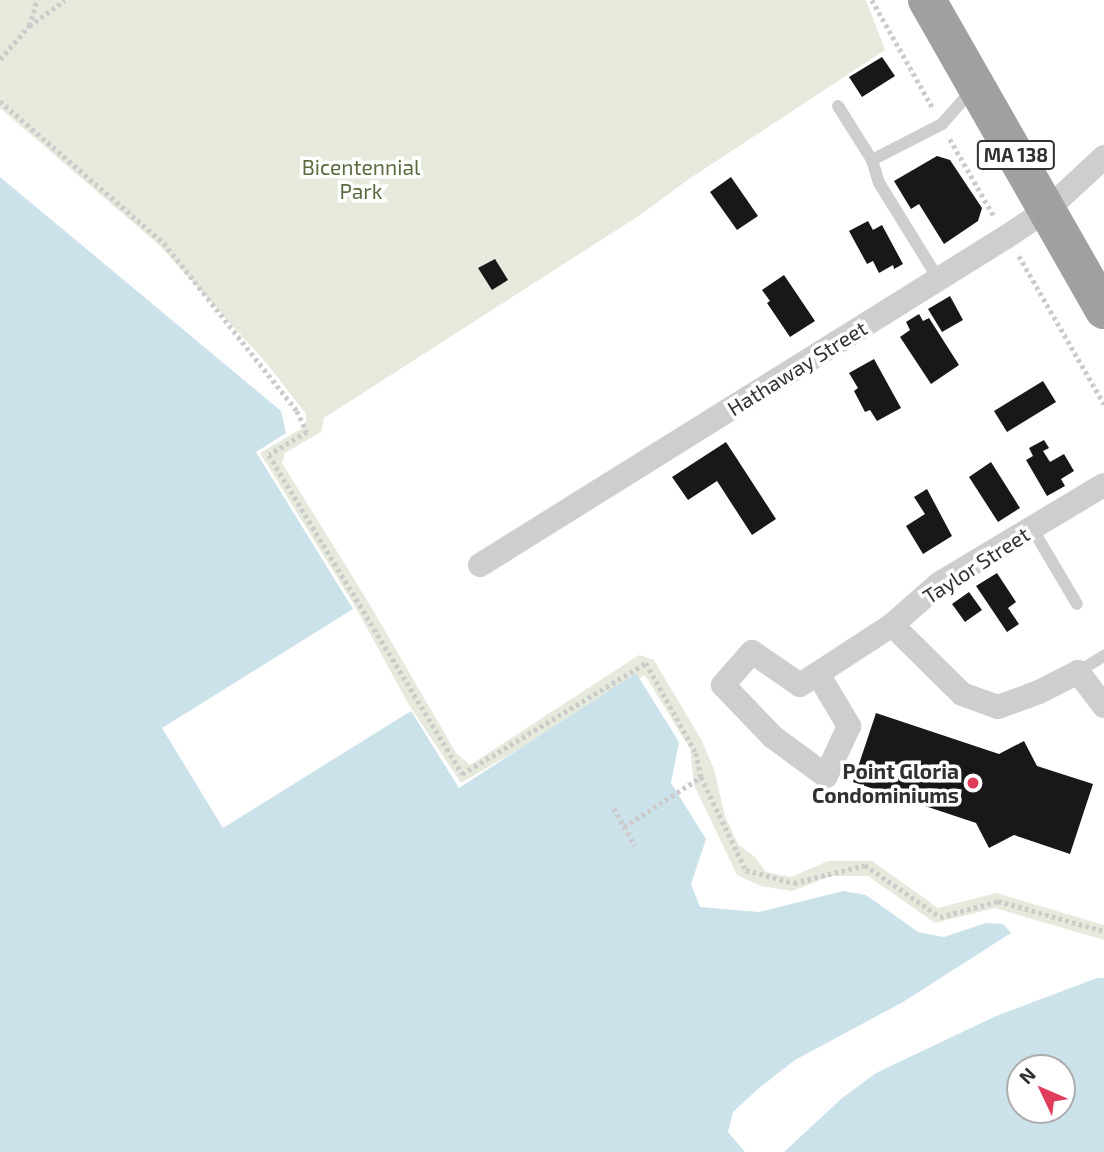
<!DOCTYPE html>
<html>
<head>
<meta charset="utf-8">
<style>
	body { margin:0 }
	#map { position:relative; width:1104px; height:1152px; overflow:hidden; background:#fff; font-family:"Exo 2",sans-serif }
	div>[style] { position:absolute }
	.green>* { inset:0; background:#e6eadd }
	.water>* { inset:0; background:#cbe2ea }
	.building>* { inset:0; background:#181818 }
	.path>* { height:4.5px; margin-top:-2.25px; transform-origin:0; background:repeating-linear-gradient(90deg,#cbcbcb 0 3.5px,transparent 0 7px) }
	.service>* { height:12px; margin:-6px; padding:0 6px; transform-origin:6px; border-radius:6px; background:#cecece }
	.minor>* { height:24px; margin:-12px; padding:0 12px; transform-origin:12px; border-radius:12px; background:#cecece }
	.trunk>* { height:38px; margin:-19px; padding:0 19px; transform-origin:19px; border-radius:19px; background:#a0a0a0 }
	.dots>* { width:19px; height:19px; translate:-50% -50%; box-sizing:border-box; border:4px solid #fff; border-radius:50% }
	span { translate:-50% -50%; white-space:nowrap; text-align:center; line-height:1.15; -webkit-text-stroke:7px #fff; paint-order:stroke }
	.shield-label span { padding:2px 5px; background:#fff; border:2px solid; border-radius:5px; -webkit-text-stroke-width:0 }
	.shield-label { font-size:19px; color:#313131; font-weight:700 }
	.park-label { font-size:21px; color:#5a6c3f }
	.street-label { font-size:21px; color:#313131 }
	.poi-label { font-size:21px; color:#313131; font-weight:700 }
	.right { translate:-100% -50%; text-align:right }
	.north { position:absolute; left:1006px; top:1054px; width:70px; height:70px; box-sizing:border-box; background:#fff; border:2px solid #adadad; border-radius:50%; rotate:314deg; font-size:19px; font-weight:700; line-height:28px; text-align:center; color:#313131 }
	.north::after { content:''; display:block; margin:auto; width:24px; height:32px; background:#e03c5c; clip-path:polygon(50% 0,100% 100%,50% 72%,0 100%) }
</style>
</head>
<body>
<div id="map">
	<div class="green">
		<i style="clip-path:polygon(0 0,866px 0,885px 50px,689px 179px,637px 217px,324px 418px,321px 432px,285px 453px,282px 463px,367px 600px,456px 753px,470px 765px,639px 655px,654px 660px,702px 741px,714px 769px,725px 816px,738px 844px,755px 857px,766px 872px,791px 877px,828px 861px,872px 861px,938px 908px,996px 893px,1104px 925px,1104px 940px,995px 908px,935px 923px,868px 876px,831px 876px,792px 891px,761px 886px,737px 875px,694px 785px,690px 749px,645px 675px,461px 783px,409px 705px,356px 608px,260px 453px,306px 426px,306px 414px,268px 365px,159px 245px,0 108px)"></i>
	</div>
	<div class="water">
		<i style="clip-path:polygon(0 177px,281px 411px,286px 433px,256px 452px,353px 609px,162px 728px,223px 828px,411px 711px,459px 788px,636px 673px,679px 742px,671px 783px,706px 839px,691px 884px,700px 907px,759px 912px,843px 891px,866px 895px,918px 932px,944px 937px,986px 923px,1003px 924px,1011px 933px,903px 1002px,795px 1060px,758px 1089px,733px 1112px,728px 1132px,745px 1152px,0 1152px)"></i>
		<i style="clip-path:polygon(evenodd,1097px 978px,1104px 978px,1104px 1152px,784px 1152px,841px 1099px,876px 1073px,996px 1016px,1097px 978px,1062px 1068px,1062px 1110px,1020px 1110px,1020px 1068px,1062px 1068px)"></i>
	</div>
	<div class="building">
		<i style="clip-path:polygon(882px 57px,895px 76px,862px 97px,849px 77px)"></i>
		<i style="clip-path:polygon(937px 156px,950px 160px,982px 208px,978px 221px,944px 244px,919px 204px,911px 209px,894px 181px)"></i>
		<i style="clip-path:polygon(731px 177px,758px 216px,737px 230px,710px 192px)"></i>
		<i style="clip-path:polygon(868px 221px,873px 230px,882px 225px,903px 264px,894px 269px,893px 265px,879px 273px,873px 261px,867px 264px,849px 231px)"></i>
		<i style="clip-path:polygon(495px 259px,508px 280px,492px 290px,478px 268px)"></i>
		<i style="clip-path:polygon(784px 275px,815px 321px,790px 337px,767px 303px,770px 301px,762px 290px)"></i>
		<i style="clip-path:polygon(950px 296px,963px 320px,942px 332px,928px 309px)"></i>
		<i style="clip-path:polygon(919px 314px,923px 321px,929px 318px,959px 365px,931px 384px,900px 337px,910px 330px,906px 322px)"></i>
		<i style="clip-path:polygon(874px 359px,901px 408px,877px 421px,870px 410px,865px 412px,854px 391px,858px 388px,849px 373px)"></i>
		<i style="clip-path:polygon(1043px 381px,1056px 402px,1007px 432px,994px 411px)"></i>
		<i style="clip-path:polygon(1044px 440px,1049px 448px,1043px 451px,1050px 462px,1064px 454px,1074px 471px,1061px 479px,1065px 486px,1047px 496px,1026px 460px,1033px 456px,1029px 448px)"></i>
		<i style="clip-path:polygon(726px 442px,776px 519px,752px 535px,717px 481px,688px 500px,672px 477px)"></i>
		<i style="clip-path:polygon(991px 462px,1020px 508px,998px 522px,969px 477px)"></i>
		<i style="clip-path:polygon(927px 489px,952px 536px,923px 554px,906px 526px,925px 514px,914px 497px)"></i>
		<i style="clip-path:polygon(997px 573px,1016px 602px,1008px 608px,1019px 624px,1007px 632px,976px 586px)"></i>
		<i style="clip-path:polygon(969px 592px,982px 610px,965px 622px,952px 604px)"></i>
		<i style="clip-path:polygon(876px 713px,999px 754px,1024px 741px,1037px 766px,1093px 784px,1070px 854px,1014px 835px,989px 848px,976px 823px,853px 782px)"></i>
	</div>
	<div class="path">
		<i style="left:872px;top:0;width:126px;rotate:60.6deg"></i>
		<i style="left:29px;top:26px;width:27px;rotate:-73deg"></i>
		<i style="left:0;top:59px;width:44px;rotate:-48.7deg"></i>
		<i style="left:29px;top:26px;width:44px;rotate:-35.8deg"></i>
		<i style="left:0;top:101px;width:217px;rotate:40.9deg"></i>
		<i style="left:164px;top:243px;width:214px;rotate:51.6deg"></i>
		<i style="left:297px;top:411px;width:23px;rotate:65deg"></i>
		<i style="left:307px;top:432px;width:44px;rotate:148.8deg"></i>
		<i style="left:269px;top:455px;width:373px;rotate:58.8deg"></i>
		<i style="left:462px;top:774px;width:215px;rotate:-31.1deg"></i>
		<i style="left:646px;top:663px;width:103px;rotate:60.9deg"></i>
		<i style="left:696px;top:753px;width:25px;rotate:78deg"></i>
		<i style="left:701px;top:777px;width:103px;rotate:64.2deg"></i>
		<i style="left:746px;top:870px;width:50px;rotate:15.2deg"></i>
		<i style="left:794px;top:883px;width:73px;rotate:-14.2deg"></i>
		<i style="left:865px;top:865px;width:91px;rotate:34.7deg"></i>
		<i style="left:940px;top:917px;width:60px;rotate:-15.4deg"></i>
		<i style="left:998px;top:901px;width:110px;rotate:15.8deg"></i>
		<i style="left:950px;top:139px;width:89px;rotate:60.3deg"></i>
		<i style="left:1019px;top:256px;width:171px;rotate:60.1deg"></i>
		<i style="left:614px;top:808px;width:43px;rotate:61.1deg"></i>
		<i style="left:624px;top:827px;width:92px;rotate:-33deg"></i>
	</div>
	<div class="service">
		<i style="left:838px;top:106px;width:64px;rotate:57.8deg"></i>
		<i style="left:939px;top:280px;width:114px;rotate:-121.7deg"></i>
		<i style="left:879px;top:183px;width:24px;rotate:-107deg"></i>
		<i style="left:872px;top:160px;width:79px;rotate:-27.2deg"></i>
		<i style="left:942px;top:124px;width:48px;rotate:-48.4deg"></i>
		<i style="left:1032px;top:528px;width:88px;rotate:59.4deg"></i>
		<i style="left:1078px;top:672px;width:31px;rotate:-32deg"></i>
	</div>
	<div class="minor">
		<i style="left:480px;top:565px;width:620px;rotate:-31.95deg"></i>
		<i style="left:1006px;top:237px;width:49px;rotate:-33.4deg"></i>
		<i style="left:1047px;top:210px;width:78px;rotate:-42.9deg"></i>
		<i style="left:892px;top:625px;width:98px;rotate:44.6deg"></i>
		<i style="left:962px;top:694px;width:38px;rotate:20deg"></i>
		<i style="left:998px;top:707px;width:44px;rotate:-20.1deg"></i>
		<i style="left:1039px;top:692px;width:44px;rotate:-27.1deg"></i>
		<i style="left:1078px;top:672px;width:43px;rotate:52.6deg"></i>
		<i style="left:818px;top:674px;width:61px;rotate:59.2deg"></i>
		<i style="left:849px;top:726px;width:55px;rotate:114.7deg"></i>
		<i style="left:826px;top:776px;width:66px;rotate:-143.7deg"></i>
		<i style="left:773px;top:737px;width:72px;rotate:-133.9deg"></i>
		<i style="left:723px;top:685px;width:44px;rotate:-48.7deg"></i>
		<i style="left:752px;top:652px;width:58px;rotate:34.5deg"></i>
		<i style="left:800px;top:685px;width:110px;rotate:-33.1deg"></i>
		<i style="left:892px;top:625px;width:64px;rotate:-41.2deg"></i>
		<i style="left:940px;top:583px;width:191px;rotate:-30.9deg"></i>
	</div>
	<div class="trunk">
		<i style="left:927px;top:0;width:357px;rotate:60.3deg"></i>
	</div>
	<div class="dots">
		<i style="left:973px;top:783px;background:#e03c5c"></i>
	</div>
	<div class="shield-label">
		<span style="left:1016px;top:155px">MA 138</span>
	</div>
	<div class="park-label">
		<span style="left:361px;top:179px">Bicentennial<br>Park</span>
	</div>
	<div class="street-label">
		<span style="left:797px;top:368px;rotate:-32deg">Hathaway Street</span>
		<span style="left:976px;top:565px;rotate:-33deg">Taylor Street</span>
	</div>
	<div class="poi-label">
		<span class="right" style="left:959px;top:783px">Point Gloria<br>Condominiums</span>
	</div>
	<div class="north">N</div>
</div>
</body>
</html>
